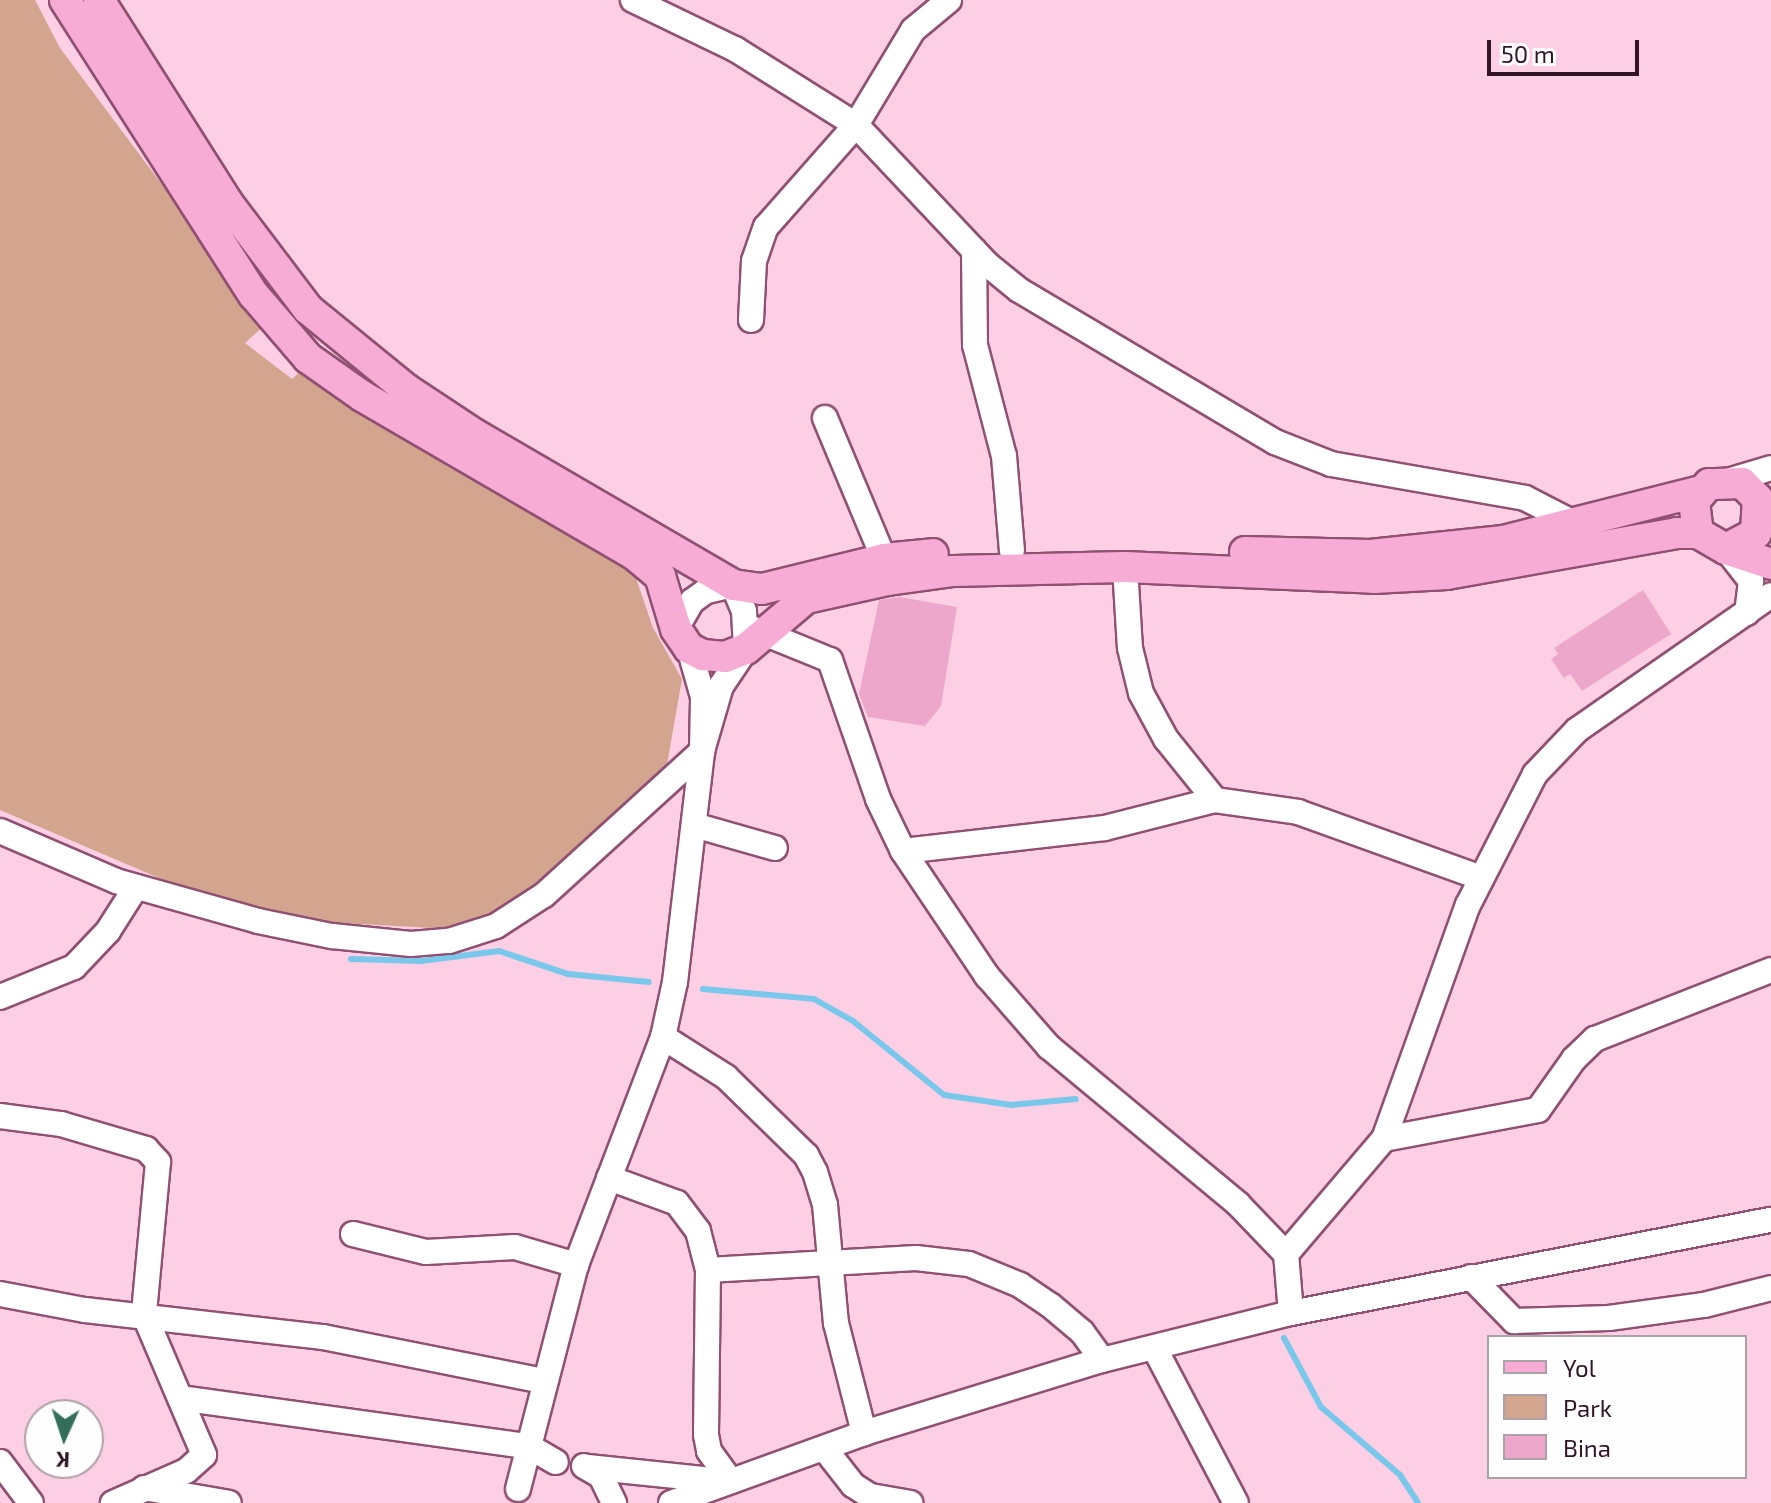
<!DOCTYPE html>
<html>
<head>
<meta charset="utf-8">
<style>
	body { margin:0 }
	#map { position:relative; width:1771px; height:1503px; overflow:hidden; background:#fccfe4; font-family:"Exo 2",sans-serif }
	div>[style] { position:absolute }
	.green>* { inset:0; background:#d3a58e }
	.stream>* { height:6px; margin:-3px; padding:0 3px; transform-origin:3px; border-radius:3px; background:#79c8eb }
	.building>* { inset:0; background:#eda7ca }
	.roads { filter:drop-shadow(2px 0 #905072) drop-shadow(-2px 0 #905072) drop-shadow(0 2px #905072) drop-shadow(0 -2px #905072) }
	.minor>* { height:24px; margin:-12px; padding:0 12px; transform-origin:12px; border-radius:12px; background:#fff }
	.major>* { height:30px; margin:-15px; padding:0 15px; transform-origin:15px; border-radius:15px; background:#f6acd4 }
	span { translate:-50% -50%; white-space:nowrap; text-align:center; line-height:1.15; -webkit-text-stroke:6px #fefefe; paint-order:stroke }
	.legend { position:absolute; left:1487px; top:1335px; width:260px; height:144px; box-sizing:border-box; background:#fefefe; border:2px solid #aca1a7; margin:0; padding:10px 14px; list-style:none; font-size:24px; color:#301624 }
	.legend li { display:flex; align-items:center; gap:16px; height:40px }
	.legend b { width:40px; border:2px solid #aca1a7 }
	.north { position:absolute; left:24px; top:1399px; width:80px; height:80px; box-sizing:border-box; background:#fefefe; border:2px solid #aca1a7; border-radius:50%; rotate:183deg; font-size:22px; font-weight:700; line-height:32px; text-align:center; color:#301624 }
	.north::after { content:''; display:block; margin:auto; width:28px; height:36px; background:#336f5a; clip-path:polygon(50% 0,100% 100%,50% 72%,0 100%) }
	.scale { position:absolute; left:1487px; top:40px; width:152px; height:36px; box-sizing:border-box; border:4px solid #301624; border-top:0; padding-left:10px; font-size:24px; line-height:28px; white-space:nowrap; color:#301624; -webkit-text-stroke:6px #fefefe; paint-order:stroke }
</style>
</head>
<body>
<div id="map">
	<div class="green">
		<i style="clip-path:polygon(0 0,35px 0,60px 48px,266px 324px,245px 343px,292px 379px,314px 359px,420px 448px,635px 575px,653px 628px,682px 679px,666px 770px,541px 887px,477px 924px,432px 928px,320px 922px,201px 896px,0 810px)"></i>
	</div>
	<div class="stream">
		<i style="left:351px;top:959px;width:70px;rotate:1.6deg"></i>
		<i style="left:421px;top:961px;width:79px;rotate:-7.3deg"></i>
		<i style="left:499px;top:951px;width:73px;rotate:18.4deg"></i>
		<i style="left:568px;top:974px;width:81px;rotate:5.6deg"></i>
		<i style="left:703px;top:989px;width:111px;rotate:5.1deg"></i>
		<i style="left:814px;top:999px;width:45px;rotate:29.4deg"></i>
		<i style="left:853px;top:1021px;width:117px;rotate:39.1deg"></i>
		<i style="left:944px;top:1095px;width:68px;rotate:8.5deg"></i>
		<i style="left:1011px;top:1105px;width:65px;rotate:-5.3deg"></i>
		<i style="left:1284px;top:1338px;width:78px;rotate:61.8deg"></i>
		<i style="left:1321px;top:1407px;width:104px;rotate:40.7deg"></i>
		<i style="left:1400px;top:1475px;width:33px;rotate:57deg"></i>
	</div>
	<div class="building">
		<i style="clip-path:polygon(1643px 590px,1671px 634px,1582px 691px,1570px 674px,1564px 678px,1551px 659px,1558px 654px,1554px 648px)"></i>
		<i style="clip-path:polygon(899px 597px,957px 607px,941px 706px,925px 726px,868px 717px,859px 694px,879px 600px)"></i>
	</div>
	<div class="roads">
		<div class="minor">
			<i style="left:633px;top:0;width:113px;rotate:25.7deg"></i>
			<i style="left:735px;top:49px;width:143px;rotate:32.1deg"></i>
			<i style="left:856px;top:125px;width:191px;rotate:46.7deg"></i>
			<i style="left:987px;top:264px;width:41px;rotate:39.1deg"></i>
			<i style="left:1019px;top:290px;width:298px;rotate:30.7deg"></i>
			<i style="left:1275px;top:442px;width:60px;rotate:21.4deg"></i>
			<i style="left:1331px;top:464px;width:197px;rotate:9.9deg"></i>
			<i style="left:1525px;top:498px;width:53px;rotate:27.1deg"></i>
			<i style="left:974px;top:250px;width:95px;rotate:89.4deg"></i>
			<i style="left:975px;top:345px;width:115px;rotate:75.4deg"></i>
			<i style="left:1004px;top:456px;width:95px;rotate:85.2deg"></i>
			<i style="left:751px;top:320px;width:59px;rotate:-87.1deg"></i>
			<i style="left:754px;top:261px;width:36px;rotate:-71deg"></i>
			<i style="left:766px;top:227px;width:136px;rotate:-48.6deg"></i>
			<i style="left:856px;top:125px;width:111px;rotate:-59deg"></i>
			<i style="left:913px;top:30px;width:47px;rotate:-39.8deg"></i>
			<i style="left:825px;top:418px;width:153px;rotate:67.3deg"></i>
			<i style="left:1731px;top:480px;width:42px;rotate:-16.7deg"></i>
			<i style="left:1726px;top:549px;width:41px;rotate:52deg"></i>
			<i style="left:1751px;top:581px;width:32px;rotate:97deg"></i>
			<i style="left:1125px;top:567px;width:81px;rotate:86.5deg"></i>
			<i style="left:1130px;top:648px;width:46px;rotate:76.3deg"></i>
			<i style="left:1141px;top:693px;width:52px;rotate:61.5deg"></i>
			<i style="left:1166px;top:739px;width:78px;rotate:51.2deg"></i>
			<i style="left:1215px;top:800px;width:84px;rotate:8.2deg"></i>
			<i style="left:1298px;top:812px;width:195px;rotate:19.8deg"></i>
			<i style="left:751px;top:628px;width:85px;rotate:22.1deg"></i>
			<i style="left:830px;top:660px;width:147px;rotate:70.9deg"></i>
			<i style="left:878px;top:799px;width:58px;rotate:64.3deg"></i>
			<i style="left:903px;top:851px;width:151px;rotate:56.1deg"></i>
			<i style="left:987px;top:976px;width:94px;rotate:48.9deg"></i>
			<i style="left:1049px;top:1047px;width:246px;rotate:39.7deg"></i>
			<i style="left:1238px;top:1204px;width:69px;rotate:46.2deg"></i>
			<i style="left:694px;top:825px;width:84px;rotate:15.9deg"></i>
			<i style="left:0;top:831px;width:126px;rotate:23.3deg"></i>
			<i style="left:116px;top:881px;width:148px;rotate:15.7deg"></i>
			<i style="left:258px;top:921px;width:76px;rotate:11.5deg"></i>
			<i style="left:332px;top:936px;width:79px;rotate:5.8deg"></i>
			<i style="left:411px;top:944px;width:38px;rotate:-5deg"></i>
			<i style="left:449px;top:941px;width:49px;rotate:-17.7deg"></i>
			<i style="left:496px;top:926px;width:57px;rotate:-32.9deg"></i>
			<i style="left:544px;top:895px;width:214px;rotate:-42.3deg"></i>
			<i style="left:702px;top:751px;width:68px;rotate:-73.7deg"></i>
			<i style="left:721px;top:686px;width:45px;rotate:-56deg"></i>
			<i style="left:746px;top:649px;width:38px;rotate:-93deg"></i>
			<i style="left:744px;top:611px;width:28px;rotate:-113deg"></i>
			<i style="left:733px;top:585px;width:28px;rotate:167deg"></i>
			<i style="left:706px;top:591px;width:17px;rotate:144deg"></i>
			<i style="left:692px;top:601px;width:32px;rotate:120deg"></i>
			<i style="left:903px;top:851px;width:203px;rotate:-6.5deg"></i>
			<i style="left:1105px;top:828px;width:114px;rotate:-14.3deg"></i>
			<i style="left:0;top:997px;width:80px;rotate:-22.1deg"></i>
			<i style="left:74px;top:967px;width:50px;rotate:-46.6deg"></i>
			<i style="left:108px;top:931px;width:52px;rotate:-57.5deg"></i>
			<i style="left:663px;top:1037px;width:75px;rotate:32.4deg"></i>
			<i style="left:726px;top:1077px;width:112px;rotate:44.3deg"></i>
			<i style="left:806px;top:1155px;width:19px;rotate:62deg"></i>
			<i style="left:815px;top:1172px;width:34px;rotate:73deg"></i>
			<i style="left:825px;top:1205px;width:119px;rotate:84.7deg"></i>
			<i style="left:836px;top:1323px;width:114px;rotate:75.7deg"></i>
			<i style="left:0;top:1116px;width:62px;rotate:7.5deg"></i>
			<i style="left:61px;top:1124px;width:89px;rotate:16.4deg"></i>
			<i style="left:146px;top:1149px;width:18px;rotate:47deg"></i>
			<i style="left:158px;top:1162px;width:153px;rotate:95.3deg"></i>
			<i style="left:144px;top:1314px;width:153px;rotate:66.9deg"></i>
			<i style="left:204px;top:1455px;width:24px;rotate:138deg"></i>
			<i style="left:186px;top:1471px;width:80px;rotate:156.3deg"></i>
			<i style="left:1384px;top:1139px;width:157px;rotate:-10.7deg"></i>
			<i style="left:1538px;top:1110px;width:62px;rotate:-54.8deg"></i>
			<i style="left:1574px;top:1059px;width:29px;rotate:-44deg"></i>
			<i style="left:1595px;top:1039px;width:189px;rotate:-21.4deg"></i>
			<i style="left:609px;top:1178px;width:72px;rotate:20.2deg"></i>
			<i style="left:677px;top:1203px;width:35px;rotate:53deg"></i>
			<i style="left:698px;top:1231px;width:40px;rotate:75.6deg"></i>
			<i style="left:708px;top:1270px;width:165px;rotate:90.7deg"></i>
			<i style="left:706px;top:1435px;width:16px;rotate:79deg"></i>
			<i style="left:709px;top:1451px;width:37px;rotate:54deg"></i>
			<i style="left:353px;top:1234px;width:75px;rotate:13.9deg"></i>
			<i style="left:426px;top:1252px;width:89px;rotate:-3.2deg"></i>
			<i style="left:515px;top:1247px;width:64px;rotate:16.4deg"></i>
			<i style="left:708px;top:1270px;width:208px;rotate:-3.3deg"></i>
			<i style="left:916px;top:1258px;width:53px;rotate:6.5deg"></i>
			<i style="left:969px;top:1264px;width:55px;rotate:22.4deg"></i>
			<i style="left:1020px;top:1285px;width:36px;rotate:34deg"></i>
			<i style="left:1050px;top:1305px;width:42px;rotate:40.2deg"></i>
			<i style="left:1082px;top:1332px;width:34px;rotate:54deg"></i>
			<i style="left:1471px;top:1277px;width:62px;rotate:45.7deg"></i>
			<i style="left:1514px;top:1321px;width:95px;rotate:-1.8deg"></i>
			<i style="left:1609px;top:1318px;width:96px;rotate:-7.8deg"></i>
			<i style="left:1704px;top:1305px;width:69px;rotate:-14.2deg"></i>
			<i style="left:0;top:1294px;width:86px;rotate:10.7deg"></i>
			<i style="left:85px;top:1310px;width:240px;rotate:6.5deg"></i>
			<i style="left:323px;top:1337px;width:224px;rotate:11.3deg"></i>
			<i style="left:1291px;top:1313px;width:59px;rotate:-94.8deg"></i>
			<i style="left:1286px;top:1254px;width:151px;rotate:-49.6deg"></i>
			<i style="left:1384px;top:1139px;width:249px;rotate:-70.3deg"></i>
			<i style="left:1468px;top:905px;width:147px;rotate:-62.9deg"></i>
			<i style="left:1535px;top:774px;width:61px;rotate:-46.3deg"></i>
			<i style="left:1577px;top:730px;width:236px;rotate:-34.8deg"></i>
			<i style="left:1155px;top:1349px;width:174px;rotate:62.3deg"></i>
			<i style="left:180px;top:1398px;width:351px;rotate:7.9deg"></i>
			<i style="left:528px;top:1446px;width:32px;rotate:30deg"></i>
			<i style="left:824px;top:1448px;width:47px;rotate:51.9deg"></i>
			<i style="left:853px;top:1485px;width:20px;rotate:33deg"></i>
			<i style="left:870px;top:1496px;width:41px;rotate:9.9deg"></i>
			<i style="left:0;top:1462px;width:51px;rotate:52.9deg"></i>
			<i style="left:584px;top:1466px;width:20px;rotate:30deg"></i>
			<i style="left:601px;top:1476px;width:30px;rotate:64deg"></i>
			<i style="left:588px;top:1467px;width:137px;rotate:5.9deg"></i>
			<i style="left:144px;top:1488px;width:86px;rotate:10deg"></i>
			<i style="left:518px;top:1489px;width:231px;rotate:-75.5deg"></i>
			<i style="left:576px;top:1265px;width:244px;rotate:-69.1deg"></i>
			<i style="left:663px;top:1037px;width:56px;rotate:-77.7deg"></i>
			<i style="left:675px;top:982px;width:233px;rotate:-83.3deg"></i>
			<i style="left:702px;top:751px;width:54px;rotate:-88.9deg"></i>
			<i style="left:703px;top:697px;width:51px;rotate:-105.9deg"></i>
			<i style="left:671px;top:1503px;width:205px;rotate:-19.9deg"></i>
			<i style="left:864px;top:1433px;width:249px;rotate:-17.1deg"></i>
			<i style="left:1102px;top:1360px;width:195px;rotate:-14deg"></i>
			<i style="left:1291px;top:1313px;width:489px;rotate:-11deg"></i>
		</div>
		<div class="major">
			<i style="left:65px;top:0;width:350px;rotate:57.4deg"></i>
			<i style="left:254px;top:295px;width:83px;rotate:49.4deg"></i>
			<i style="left:308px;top:358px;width:66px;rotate:35.1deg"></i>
			<i style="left:362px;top:396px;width:316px;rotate:30.2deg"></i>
			<i style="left:635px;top:555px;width:33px;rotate:40deg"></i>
			<i style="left:660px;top:576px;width:55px;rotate:73.2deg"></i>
			<i style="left:676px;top:629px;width:23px;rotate:56deg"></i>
			<i style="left:689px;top:648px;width:16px;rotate:27deg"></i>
			<i style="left:703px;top:655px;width:22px;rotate:5deg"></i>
			<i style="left:725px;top:657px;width:22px;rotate:-21deg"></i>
			<i style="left:746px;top:649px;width:79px;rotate:-40.4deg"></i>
			<i style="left:806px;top:598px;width:84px;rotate:-12.4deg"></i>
			<i style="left:888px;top:580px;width:66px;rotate:-7.9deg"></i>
			<i style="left:953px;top:571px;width:172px;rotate:-1.3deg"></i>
			<i style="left:1125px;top:567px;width:249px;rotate:2.5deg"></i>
			<i style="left:1374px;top:578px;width:73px;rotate:-3.1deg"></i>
			<i style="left:1447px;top:574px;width:234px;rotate:-10.1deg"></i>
			<i style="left:1677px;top:533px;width:21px"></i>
			<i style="left:1698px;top:533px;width:32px;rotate:30deg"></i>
			<i style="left:1726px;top:549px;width:34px;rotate:-28deg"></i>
			<i style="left:1756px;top:533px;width:34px;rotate:-87deg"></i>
			<i style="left:1758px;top:499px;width:23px;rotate:-135deg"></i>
			<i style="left:1742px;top:483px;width:33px;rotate:178deg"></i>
			<i style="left:1709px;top:484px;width:23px;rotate:131deg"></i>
			<i style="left:1694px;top:501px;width:32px;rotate:83deg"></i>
			<i style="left:99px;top:0;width:239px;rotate:57.6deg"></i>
			<i style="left:227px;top:202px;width:134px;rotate:52.9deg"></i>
			<i style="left:308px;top:309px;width:127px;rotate:39.2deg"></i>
			<i style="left:406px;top:389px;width:82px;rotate:33.5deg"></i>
			<i style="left:474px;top:434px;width:300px;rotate:30.2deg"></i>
			<i style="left:733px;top:585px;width:29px;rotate:8deg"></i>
			<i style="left:762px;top:589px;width:126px;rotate:-13.8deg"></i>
			<i style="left:884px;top:559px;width:49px;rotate:-5.8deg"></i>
			<i style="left:1726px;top:549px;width:47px;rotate:18.4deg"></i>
			<i style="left:1245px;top:552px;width:125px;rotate:1.4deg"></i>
			<i style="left:1370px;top:555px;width:134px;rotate:-6deg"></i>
			<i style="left:1503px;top:541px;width:203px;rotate:-14.2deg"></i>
		</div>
	</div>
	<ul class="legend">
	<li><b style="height:10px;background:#f6acd4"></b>Yol</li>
	<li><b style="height:22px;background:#d3a58e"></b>Park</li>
	<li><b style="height:22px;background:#eda7ca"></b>Bina</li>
	</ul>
	<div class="north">K</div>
	<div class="scale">50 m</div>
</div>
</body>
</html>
